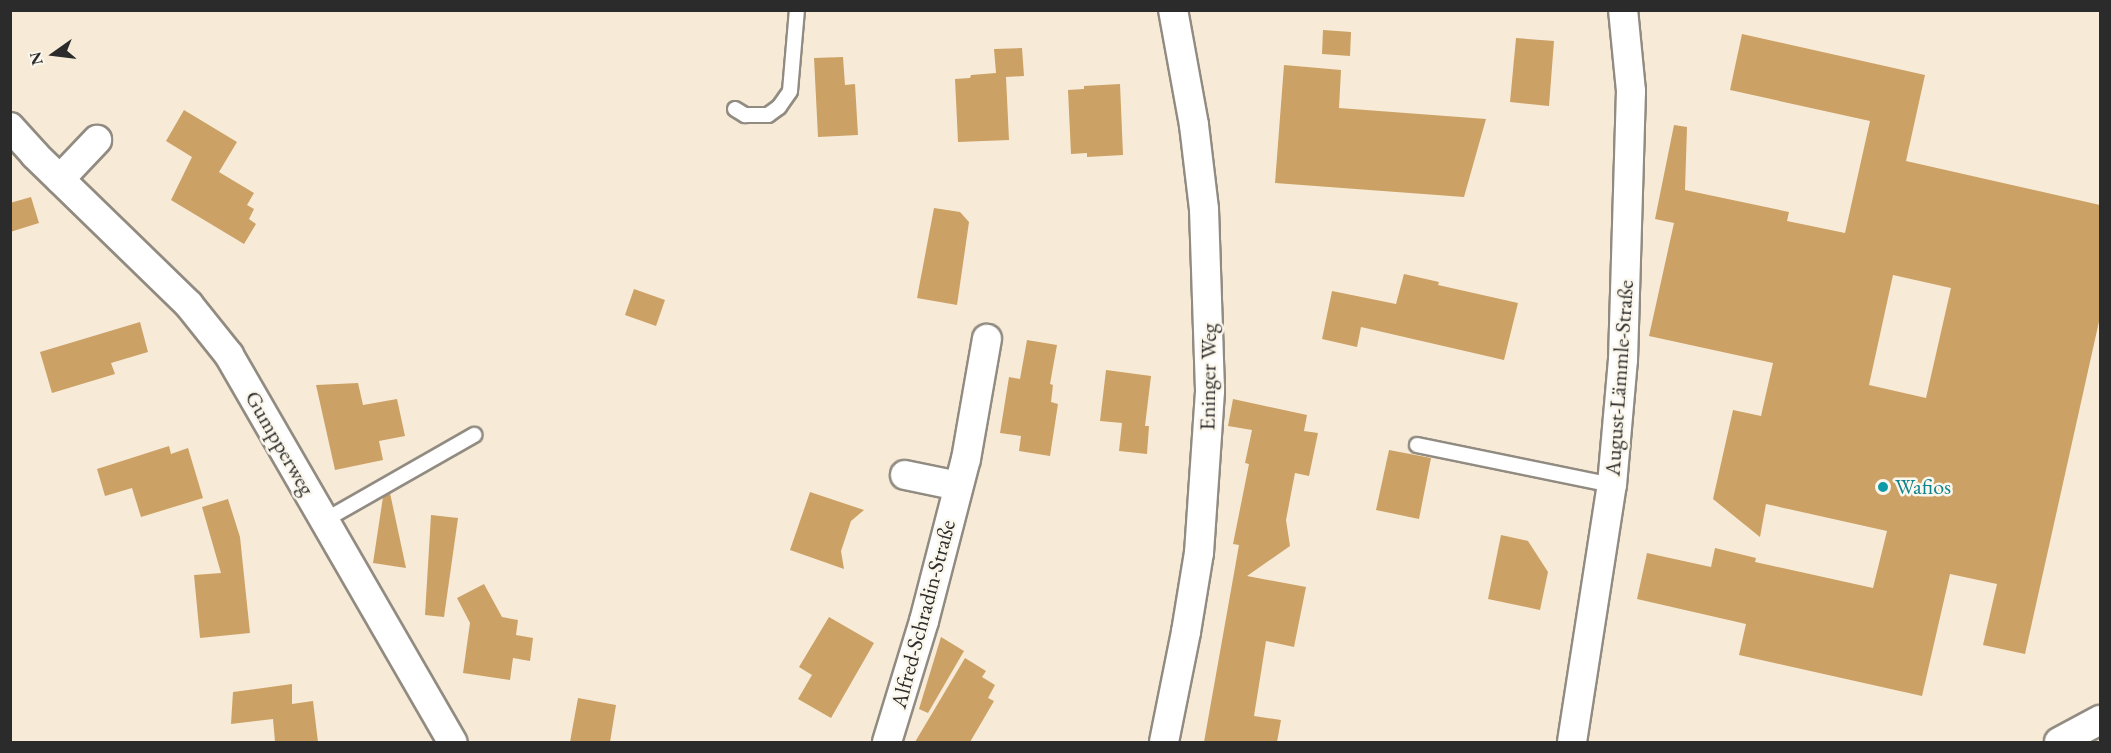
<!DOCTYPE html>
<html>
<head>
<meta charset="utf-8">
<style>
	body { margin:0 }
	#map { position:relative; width:2111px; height:753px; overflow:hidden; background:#f7ebd7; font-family:"EB Garamond",serif }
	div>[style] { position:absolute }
	.building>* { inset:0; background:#cca165 }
	.roads { filter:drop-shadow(2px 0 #918b81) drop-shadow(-2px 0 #918b81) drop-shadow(0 2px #918b81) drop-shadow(0 -2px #918b81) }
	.lane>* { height:14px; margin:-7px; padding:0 7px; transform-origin:7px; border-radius:7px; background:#fff }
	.street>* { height:28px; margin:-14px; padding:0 14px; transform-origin:14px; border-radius:14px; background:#fff }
	.dots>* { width:16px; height:16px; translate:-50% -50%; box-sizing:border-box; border:3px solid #fbf7ec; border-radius:50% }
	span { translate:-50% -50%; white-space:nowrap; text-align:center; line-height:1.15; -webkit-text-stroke:5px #fbf7ec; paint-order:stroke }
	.street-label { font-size:22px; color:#2b2b2b }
	.culture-label { font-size:22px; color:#0d838f }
	.left { translate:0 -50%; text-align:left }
	.frame { position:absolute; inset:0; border:12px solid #2b2b2b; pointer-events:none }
	.north { position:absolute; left:24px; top:24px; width:60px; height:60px; -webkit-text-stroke:4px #fbf7ec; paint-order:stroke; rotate:256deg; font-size:16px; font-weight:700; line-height:24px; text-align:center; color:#2b2b2b }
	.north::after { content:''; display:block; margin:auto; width:21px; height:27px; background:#2b2b2b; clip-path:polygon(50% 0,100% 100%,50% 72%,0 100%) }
</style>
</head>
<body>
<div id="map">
	<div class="building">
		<i style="clip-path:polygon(1323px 30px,1351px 32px,1350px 56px,1322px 54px)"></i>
		<i style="clip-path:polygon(evenodd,1742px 34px,1925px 75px,1906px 161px,2100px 205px,2100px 317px,2025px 654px,1983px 645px,1997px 584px,1950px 574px,1922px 696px,1739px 655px,1746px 624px,1637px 599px,1647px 553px,1711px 567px,1715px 548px,1756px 558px,1755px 562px,1873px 588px,1887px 531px,1766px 504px,1760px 537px,1713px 499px,1733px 410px,1761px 416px,1773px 363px,1649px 336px,1674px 223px,1655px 219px,1674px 125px,1687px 127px,1685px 190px,1789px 212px,1787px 221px,1845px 233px,1870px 121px,1730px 90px,1742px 34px,1893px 275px,1951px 288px,1926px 398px,1869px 385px,1893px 275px)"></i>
		<i style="clip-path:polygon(1516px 38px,1554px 41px,1549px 106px,1510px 102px)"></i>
		<i style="clip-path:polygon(1022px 48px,1024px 76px,1006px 77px,1009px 140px,958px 142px,955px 79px,970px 78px,971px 75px,996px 73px,994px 49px)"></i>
		<i style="clip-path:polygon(843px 57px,845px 85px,855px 84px,858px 135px,818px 137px,814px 58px)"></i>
		<i style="clip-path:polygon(1284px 65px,1341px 70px,1339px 108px,1486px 119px,1464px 197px,1275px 183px)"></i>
		<i style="clip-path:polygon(1120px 84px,1123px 155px,1087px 157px,1087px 153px,1071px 154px,1068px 90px,1084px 89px,1084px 86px)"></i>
		<i style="clip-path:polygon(184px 110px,237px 142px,219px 172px,254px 193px,247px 205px,254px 209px,249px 219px,256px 224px,244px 244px,171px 200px,192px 157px,166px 141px)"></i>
		<i style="clip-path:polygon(31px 197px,39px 223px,10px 232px,10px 203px)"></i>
		<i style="clip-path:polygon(934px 208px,960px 212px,969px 222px,957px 305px,917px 298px)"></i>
		<i style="clip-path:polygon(1404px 274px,1439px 282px,1438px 285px,1518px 303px,1504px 360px,1361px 327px,1357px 347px,1322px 339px,1332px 291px,1396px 304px)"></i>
		<i style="clip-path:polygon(634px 289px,665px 300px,656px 326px,625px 315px)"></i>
		<i style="clip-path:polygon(140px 322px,148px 352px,111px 363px,115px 374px,52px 393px,40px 352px)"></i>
		<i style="clip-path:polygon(1027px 340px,1057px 345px,1050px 384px,1053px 385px,1051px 402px,1058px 404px,1050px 456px,1019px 451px,1021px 436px,1000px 433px,1009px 377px,1020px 379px)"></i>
		<i style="clip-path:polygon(1106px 370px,1151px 376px,1145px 426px,1149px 426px,1147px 454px,1119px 451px,1122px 423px,1100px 421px)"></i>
		<i style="clip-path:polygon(358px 383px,363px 405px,397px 399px,405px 436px,379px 441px,383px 460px,335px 470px,316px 385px)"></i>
		<i style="clip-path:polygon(1233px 399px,1307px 415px,1304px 431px,1318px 433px,1309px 476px,1295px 473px,1286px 520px,1290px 546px,1247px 576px,1306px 587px,1294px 647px,1266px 641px,1254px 716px,1281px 720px,1277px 742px,1204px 742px,1239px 545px,1233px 544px,1249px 464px,1245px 463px,1252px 430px,1228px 426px)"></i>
		<i style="clip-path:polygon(169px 446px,171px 454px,188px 448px,203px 498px,141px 517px,132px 488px,105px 496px,97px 469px)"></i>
		<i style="clip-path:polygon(1389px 450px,1431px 458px,1419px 519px,1376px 510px)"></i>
		<i style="clip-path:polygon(810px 492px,864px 510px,851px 521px,841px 551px,844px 569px,790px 550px)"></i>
		<i style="clip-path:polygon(390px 493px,406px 568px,373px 563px,383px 497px)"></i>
		<i style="clip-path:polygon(228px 499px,240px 537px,250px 633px,200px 638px,194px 575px,221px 573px,202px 507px)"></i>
		<i style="clip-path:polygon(431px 515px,458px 518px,444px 617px,425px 615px)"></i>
		<i style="clip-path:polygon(1501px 535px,1528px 541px,1548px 572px,1540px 610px,1488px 599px)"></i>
		<i style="clip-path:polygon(484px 584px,502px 617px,518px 620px,516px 635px,533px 638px,530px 661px,513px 658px,510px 680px,463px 673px,470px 623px,457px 598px)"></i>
		<i style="clip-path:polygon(829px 617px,874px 643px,831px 718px,798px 699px,812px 675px,799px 667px)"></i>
		<i style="clip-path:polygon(941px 637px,964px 651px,928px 713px,919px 709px)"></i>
		<i style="clip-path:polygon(965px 658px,986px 671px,982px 677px,995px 685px,988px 698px,994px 701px,980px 725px,970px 742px,915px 742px)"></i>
		<i style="clip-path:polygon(292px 684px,292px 704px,313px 701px,318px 742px,275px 742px,273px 719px,231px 724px,233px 692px)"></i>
		<i style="clip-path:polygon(578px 698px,616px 705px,610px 742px,570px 742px)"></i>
	</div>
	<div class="roads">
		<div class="lane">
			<i style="left:735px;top:109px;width:12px;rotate:31deg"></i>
			<i style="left:745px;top:115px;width:23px"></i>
			<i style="left:768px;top:115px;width:14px;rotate:-36deg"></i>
			<i style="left:779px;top:107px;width:19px;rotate:-55deg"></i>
			<i style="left:790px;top:91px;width:81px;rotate:-85.1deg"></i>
			<i style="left:1417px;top:445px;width:199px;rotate:11.6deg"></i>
			<i style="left:325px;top:520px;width:172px;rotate:-29.7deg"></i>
		</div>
		<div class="street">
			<i style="left:10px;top:127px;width:38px;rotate:48deg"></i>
			<i style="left:35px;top:155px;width:215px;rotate:44.2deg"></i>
			<i style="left:189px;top:305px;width:64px;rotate:51.3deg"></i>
			<i style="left:229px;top:355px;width:447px;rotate:60deg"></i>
			<i style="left:60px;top:179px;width:54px;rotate:-46.5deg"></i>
			<i style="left:905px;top:475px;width:54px;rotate:11.7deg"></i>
			<i style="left:887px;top:742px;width:127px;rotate:-73deg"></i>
			<i style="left:924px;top:621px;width:167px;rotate:-75.5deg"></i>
			<i style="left:966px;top:459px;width:122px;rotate:-80.1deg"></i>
			<i style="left:1164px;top:742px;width:112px;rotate:-78.7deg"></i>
			<i style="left:1186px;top:632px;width:80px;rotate:-80.7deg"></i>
			<i style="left:1199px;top:553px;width:163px;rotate:-86.1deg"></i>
			<i style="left:1210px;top:390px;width:181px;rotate:-91.9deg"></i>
			<i style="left:1204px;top:209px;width:85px;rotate:-96.8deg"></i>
			<i style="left:1194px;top:125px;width:117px;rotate:-100.3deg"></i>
			<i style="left:1572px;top:742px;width:260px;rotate:-81.2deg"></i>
			<i style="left:1612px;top:485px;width:125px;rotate:-85deg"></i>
			<i style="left:1623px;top:360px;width:269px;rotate:-88.3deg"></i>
			<i style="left:1631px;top:91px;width:81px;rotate:-95.6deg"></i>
			<i style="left:2059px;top:742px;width:47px;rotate:-28.2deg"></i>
		</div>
	</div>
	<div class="dots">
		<i style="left:1883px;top:487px;background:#0f9aa8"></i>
	</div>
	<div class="street-label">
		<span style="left:1208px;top:377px;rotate:-89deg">Eninger Weg</span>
		<span style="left:1619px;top:378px;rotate:-86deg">August-Lämmle-Straße</span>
		<span style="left:280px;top:443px;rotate:60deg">Gumpperweg</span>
		<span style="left:923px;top:614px;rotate:-75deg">Alfred-Schradin-Straße</span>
	</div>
	<div class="culture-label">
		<span class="left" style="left:1895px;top:487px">Wafios</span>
	</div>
	<div class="frame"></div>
	<div class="north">N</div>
</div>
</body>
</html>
